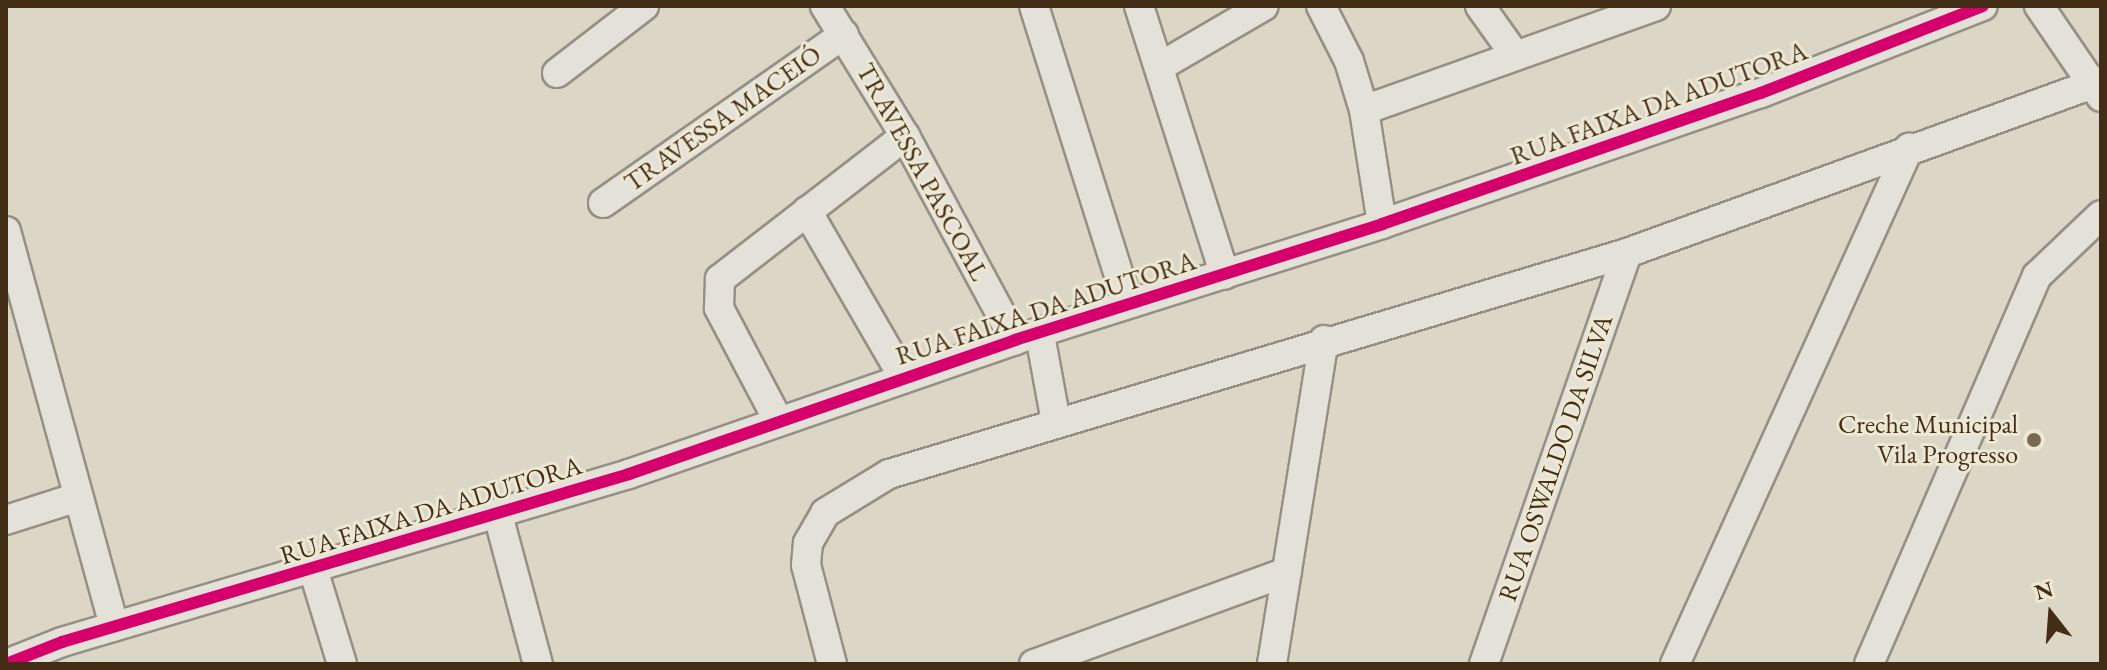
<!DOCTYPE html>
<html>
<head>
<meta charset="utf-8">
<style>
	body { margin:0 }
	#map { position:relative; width:2107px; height:670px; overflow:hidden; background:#dbd6c6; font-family:"EB Garamond",serif }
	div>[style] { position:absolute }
	.roads { filter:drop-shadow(2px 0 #969084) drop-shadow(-2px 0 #969084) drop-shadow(0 2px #969084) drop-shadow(0 -2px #969084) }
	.street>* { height:28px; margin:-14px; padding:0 14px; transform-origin:14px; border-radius:14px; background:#e4e1d9 }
	.cycleway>* { height:12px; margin:-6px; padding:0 6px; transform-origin:6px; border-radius:6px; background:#d6006c }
	.dots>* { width:22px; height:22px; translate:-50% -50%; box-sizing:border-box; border:4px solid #ede8d4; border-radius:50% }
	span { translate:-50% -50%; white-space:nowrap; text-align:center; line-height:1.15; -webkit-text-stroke:6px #ede8d4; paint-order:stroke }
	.street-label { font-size:26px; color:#442d17 }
	.poi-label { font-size:26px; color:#442d17 }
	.right { translate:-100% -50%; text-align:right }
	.frame { position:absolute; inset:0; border:8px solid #442d17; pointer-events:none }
	.north { position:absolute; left:2011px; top:574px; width:80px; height:80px; -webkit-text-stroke:6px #ede8d4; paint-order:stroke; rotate:343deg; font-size:22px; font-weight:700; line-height:32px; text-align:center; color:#442d17 }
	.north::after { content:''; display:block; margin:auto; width:28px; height:36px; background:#442d17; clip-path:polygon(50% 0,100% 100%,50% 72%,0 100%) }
</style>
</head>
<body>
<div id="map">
	<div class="roads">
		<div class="street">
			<i style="left:825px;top:6px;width:153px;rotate:58.4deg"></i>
			<i style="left:905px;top:136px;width:232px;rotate:61.7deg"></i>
			<i style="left:1034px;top:6px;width:312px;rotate:72.5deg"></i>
			<i style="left:1139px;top:6px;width:282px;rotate:72.3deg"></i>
			<i style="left:1321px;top:6px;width:62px;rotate:63deg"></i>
			<i style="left:1349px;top:61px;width:51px;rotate:73deg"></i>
			<i style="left:1364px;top:110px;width:115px;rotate:81deg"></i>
			<i style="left:1480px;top:6px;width:60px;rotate:54.5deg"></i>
			<i style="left:2039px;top:6px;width:110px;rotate:55.7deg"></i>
			<i style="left:1159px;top:67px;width:121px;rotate:-30.2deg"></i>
			<i style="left:557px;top:73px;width:110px;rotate:-37.6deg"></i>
			<i style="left:1364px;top:110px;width:310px;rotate:-19.6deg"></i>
			<i style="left:603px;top:203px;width:294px;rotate:-35deg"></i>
			<i style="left:807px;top:211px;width:193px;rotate:59.9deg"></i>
			<i style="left:6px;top:231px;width:410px;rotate:74.7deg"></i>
			<i style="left:1040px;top:335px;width:88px;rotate:79.6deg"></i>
			<i style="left:778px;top:420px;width:127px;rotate:-117.8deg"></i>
			<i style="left:719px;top:308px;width:29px;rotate:-88deg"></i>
			<i style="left:720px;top:279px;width:234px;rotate:-37.7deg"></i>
			<i style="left:498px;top:515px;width:154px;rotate:75deg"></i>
			<i style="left:6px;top:520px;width:76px;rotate:-17.7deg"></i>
			<i style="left:313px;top:569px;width:99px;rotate:73deg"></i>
			<i style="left:6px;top:664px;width:60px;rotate:-21.4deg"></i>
			<i style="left:62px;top:642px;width:591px;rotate:-16.5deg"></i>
			<i style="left:629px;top:474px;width:409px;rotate:-19.1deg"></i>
			<i style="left:1015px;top:340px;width:385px;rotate:-17.5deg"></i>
			<i style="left:1382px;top:224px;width:401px;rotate:-19.1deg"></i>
			<i style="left:1761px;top:93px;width:238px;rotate:-21.4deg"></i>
			<i style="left:832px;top:664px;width:102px;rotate:-104.7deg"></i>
			<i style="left:806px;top:565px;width:22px;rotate:-85deg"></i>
			<i style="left:808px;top:543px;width:34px;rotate:-60deg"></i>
			<i style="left:825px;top:513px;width:75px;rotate:-31.4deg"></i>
			<i style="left:889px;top:474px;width:770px;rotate:-16.67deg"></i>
			<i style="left:1627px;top:253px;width:504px;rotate:-19.94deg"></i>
			<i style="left:1034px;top:664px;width:269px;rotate:-20deg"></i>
			<i style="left:1272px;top:664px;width:328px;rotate:-80.9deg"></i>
			<i style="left:1484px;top:664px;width:435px;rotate:-70.8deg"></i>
			<i style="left:1675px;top:664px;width:567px;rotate:-65.61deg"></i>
			<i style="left:1869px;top:664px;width:423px;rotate:-66.6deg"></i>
			<i style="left:2037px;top:276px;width:88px;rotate:-43.6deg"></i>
		</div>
	</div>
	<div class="cycleway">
		<i style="left:6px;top:664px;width:60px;rotate:-21.4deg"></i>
		<i style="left:62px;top:642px;width:591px;rotate:-16.5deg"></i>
		<i style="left:629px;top:474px;width:409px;rotate:-19.1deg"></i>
		<i style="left:1015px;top:340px;width:385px;rotate:-17.5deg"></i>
		<i style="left:1382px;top:224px;width:401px;rotate:-19.1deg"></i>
		<i style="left:1761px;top:93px;width:238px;rotate:-21.4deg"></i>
	</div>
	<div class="dots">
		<i style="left:2034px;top:440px;background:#796854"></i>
	</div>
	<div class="street-label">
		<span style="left:1659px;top:104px;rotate:-20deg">RUA FAIXA DA ADUTORA</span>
		<span style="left:723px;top:119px;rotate:-35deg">TRAVESSA MACEIÓ</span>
		<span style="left:922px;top:172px;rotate:61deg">TRAVESSA PASCOAL</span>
		<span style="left:1046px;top:309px;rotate:-18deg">RUA FAIXA DA ADUTORA</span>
		<span style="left:1556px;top:458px;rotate:-71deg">RUA OSWALDO DA SILVA</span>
		<span style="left:431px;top:511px;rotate:-17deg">RUA FAIXA DA ADUTORA</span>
	</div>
	<div class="poi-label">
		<span class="right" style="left:2018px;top:440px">Creche Municipal<br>Vila Progresso</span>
	</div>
	<div class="frame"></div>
	<div class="north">N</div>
</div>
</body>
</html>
